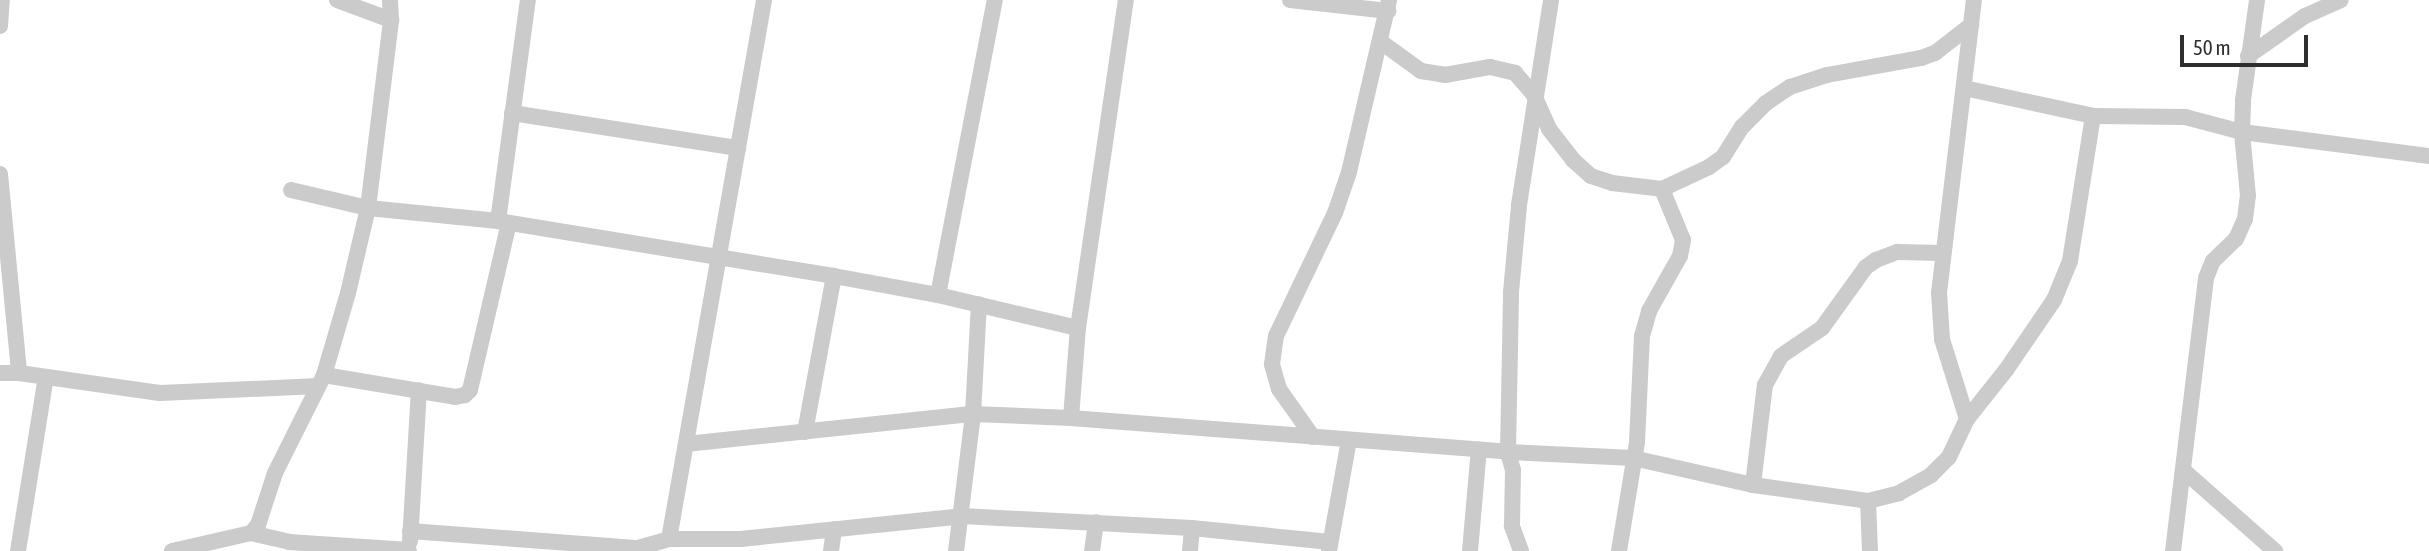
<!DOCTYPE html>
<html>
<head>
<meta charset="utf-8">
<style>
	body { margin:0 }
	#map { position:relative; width:2429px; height:551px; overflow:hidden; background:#fff; font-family:"Asap Condensed",sans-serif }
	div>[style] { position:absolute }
	.street>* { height:16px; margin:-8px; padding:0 8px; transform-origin:8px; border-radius:8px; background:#cbcbcb }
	span { translate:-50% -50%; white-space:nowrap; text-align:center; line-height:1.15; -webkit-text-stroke:7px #fff; paint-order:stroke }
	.scale { position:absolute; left:2180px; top:35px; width:128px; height:32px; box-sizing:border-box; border:4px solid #2e2e2e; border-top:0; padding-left:9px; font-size:21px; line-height:24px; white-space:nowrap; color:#2e2e2e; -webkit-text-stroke:5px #fff; paint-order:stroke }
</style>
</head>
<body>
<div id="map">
	<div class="street">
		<i style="left:337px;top:0;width:58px;rotate:20.3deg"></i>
		<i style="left:1290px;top:0;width:99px;rotate:6.4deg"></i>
		<i style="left:0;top:26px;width:26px;rotate:-86deg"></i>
		<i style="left:1381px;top:42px;width:49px;rotate:35.9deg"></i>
		<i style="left:1421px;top:71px;width:24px;rotate:9deg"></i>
		<i style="left:1445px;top:75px;width:46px;rotate:-10.1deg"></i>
		<i style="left:1490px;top:67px;width:26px;rotate:13deg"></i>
		<i style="left:1515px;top:73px;width:29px;rotate:49deg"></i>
		<i style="left:1534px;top:95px;width:37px;rotate:66deg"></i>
		<i style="left:1549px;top:129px;width:39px;rotate:52deg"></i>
		<i style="left:1573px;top:160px;width:24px;rotate:42deg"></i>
		<i style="left:1591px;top:176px;width:22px;rotate:18deg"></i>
		<i style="left:1612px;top:183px;width:50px;rotate:6.8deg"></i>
		<i style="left:1662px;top:189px;width:52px;rotate:-25.1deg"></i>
		<i style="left:1709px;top:167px;width:17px;rotate:-36deg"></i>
		<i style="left:1723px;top:157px;width:36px;rotate:-58deg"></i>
		<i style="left:1742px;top:127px;width:34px;rotate:-45deg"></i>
		<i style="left:1766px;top:103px;width:29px;rotate:-34deg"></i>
		<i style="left:1790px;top:87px;width:39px;rotate:-18deg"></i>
		<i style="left:1827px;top:75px;width:96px;rotate:-10.3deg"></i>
		<i style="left:1921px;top:58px;width:15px;rotate:-20deg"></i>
		<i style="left:1935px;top:53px;width:46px;rotate:-37.9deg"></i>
		<i style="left:2248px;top:56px;width:70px;rotate:-35.1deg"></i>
		<i style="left:2305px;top:16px;width:39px;rotate:-24deg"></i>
		<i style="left:1964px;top:88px;width:132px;rotate:12.2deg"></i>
		<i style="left:2093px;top:116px;width:92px;rotate:0.6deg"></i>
		<i style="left:2185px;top:117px;width:59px;rotate:14.7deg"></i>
		<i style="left:2242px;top:132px;width:189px;rotate:7.3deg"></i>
		<i style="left:512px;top:113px;width:229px;rotate:8.8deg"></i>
		<i style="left:0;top:174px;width:200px;rotate:84.5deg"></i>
		<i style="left:291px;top:190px;width:79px;rotate:13.2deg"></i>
		<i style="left:368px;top:208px;width:131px;rotate:5.7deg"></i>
		<i style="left:498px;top:221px;width:340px;rotate:9.3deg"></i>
		<i style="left:834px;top:276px;width:106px;rotate:10.4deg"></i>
		<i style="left:938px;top:295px;width:144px;rotate:13.3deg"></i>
		<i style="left:498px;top:221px;width:223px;rotate:-82.3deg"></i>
		<i style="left:938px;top:295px;width:300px;rotate:-79.1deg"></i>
		<i style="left:0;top:373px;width:19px"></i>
		<i style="left:19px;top:373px;width:142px;rotate:8.1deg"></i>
		<i style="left:160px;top:393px;width:158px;rotate:-2.5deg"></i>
		<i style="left:324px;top:375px;width:133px;rotate:9.5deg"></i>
		<i style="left:455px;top:397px;width:10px;rotate:-11deg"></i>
		<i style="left:465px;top:395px;width:7px;rotate:-45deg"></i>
		<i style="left:470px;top:390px;width:171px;rotate:-76.9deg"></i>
		<i style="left:1071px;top:418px;width:90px;rotate:-85.6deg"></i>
		<i style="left:1078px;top:328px;width:331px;rotate:-81.7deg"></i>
		<i style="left:1967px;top:419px;width:84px;rotate:-107.4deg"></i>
		<i style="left:1942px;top:339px;width:46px;rotate:-93.7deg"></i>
		<i style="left:1939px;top:293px;width:295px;rotate:-83.2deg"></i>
		<i style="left:805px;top:432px;width:159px;rotate:-79.5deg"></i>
		<i style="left:1313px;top:437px;width:59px;rotate:-125.3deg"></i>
		<i style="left:1279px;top:389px;width:26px;rotate:-106deg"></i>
		<i style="left:1272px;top:364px;width:28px;rotate:-82deg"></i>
		<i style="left:1276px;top:336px;width:136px;rotate:-64.4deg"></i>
		<i style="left:1335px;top:213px;width:43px;rotate:-71.1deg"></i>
		<i style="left:1349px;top:172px;width:177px;rotate:-76.9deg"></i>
		<i style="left:686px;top:444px;width:289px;rotate:-6deg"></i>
		<i style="left:973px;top:414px;width:98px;rotate:2.3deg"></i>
		<i style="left:1071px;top:418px;width:438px;rotate:4.4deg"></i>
		<i style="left:1508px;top:452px;width:125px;rotate:2.7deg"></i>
		<i style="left:1633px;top:458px;width:123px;rotate:12.7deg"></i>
		<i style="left:1753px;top:485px;width:116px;rotate:7.9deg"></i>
		<i style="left:1868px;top:501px;width:32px;rotate:-14deg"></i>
		<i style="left:1899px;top:493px;width:37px;rotate:-29deg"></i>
		<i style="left:1931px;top:475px;width:25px;rotate:-45deg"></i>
		<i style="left:1949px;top:457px;width:42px;rotate:-64.7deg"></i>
		<i style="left:1967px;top:419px;width:63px;rotate:-51.5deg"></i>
		<i style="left:2006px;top:370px;width:85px;rotate:-55.6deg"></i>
		<i style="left:2054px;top:300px;width:42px;rotate:-67.7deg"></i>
		<i style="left:2070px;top:261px;width:147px;rotate:-81deg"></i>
		<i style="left:2183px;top:470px;width:123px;rotate:41.4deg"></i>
		<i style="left:1753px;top:485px;width:101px;rotate:-83.2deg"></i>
		<i style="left:1765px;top:385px;width:33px;rotate:-61deg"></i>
		<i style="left:1781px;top:356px;width:50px;rotate:-34.3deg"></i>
		<i style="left:1822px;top:328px;width:75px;rotate:-54.2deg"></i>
		<i style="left:1866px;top:267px;width:12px;rotate:-35deg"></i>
		<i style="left:1876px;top:260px;width:22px;rotate:-21deg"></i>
		<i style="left:1897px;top:252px;width:45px;rotate:1.3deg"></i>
		<i style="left:1868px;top:501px;width:50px;rotate:87.7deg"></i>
		<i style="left:410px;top:531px;width:229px;rotate:4.3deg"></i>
		<i style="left:638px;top:548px;width:32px;rotate:-16deg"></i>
		<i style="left:669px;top:539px;width:72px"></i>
		<i style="left:741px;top:539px;width:222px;rotate:-5.9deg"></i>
		<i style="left:962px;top:516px;width:230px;rotate:3deg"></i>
		<i style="left:1192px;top:528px;width:139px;rotate:5.8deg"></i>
		<i style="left:251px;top:533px;width:11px;rotate:-49deg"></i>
		<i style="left:258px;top:525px;width:55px;rotate:-71.9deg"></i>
		<i style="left:275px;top:473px;width:110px;rotate:-63.4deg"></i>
		<i style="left:324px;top:375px;width:85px;rotate:-73.7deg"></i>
		<i style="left:348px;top:293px;width:87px;rotate:-76.8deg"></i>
		<i style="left:368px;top:208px;width:189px;rotate:-83deg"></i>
		<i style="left:391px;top:20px;width:20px;rotate:-93deg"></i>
		<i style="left:669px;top:539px;width:547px;rotate:-80deg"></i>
		<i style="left:410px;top:541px;width:151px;rotate:-86.6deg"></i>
		<i style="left:18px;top:551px;width:176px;rotate:-80.9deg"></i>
		<i style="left:172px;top:551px;width:81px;rotate:-12.8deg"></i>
		<i style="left:251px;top:533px;width:39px;rotate:13deg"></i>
		<i style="left:289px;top:542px;width:120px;rotate:3.8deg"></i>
		<i style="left:831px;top:551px;width:22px;rotate:-82deg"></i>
		<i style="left:956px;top:551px;width:138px;rotate:-82.9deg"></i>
		<i style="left:973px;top:414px;width:110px;rotate:-86.9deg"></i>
		<i style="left:1092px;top:551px;width:29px;rotate:-82deg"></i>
		<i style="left:1190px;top:551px;width:23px;rotate:-85deg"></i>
		<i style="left:1329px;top:551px;width:113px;rotate:-79.8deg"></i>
		<i style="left:1470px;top:551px;width:102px;rotate:-85deg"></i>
		<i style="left:1521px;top:551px;width:27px;rotate:-110deg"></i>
		<i style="left:1512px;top:526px;width:56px;rotate:-89deg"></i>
		<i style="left:1513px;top:470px;width:19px;rotate:-106deg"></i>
		<i style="left:1508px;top:452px;width:160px;rotate:-88.9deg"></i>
		<i style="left:1511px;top:292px;width:87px;rotate:-84.7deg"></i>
		<i style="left:1519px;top:205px;width:207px;rotate:-81.1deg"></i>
		<i style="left:1619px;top:551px;width:110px;rotate:-80.6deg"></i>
		<i style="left:1637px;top:442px;width:106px;rotate:-87.3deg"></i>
		<i style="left:1642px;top:336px;width:26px;rotate:-74deg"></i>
		<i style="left:1649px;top:311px;width:63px;rotate:-60.6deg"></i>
		<i style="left:1680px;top:256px;width:16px;rotate:-79deg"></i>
		<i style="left:1683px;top:240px;width:55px;rotate:-112.4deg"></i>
		<i style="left:2173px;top:551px;width:275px;rotate:-83.1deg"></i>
		<i style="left:2206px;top:278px;width:18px;rotate:-68deg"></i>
		<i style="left:2213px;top:261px;width:32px;rotate:-44deg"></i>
		<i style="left:2236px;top:239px;width:22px;rotate:-66deg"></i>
		<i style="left:2245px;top:219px;width:23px;rotate:-83deg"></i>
		<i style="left:2248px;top:196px;width:64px;rotate:-95.4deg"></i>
		<i style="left:2242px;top:132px;width:32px;rotate:-88deg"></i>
		<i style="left:2243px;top:100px;width:101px;rotate:-82deg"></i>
	</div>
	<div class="scale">50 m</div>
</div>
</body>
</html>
